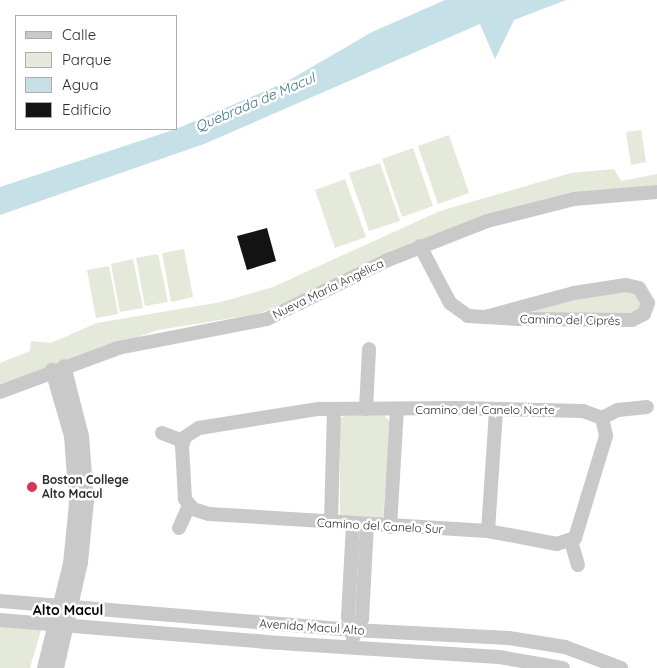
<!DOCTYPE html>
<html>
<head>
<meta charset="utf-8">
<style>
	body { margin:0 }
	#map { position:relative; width:657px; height:668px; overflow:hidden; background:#fff; font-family:Quicksand,sans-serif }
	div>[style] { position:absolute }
	.green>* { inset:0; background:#e4e9d9 }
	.water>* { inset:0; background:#c6e0e8 }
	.building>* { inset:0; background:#131313 }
	.minor>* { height:14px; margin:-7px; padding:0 7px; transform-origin:7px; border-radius:7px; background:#c9c9c9 }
	.dots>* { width:14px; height:14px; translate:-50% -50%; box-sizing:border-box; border:2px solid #fff; border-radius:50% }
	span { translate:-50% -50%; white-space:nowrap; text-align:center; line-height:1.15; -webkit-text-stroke:5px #fff; paint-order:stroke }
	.street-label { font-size:12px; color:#2c2c2c }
	.poi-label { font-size:12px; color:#2c2c2c; font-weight:700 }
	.left { translate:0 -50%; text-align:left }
	.water-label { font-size:14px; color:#3e7689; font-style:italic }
	.neighbourhood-label { font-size:14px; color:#000; font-weight:700 }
	.legend { position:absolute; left:15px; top:15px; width:162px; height:115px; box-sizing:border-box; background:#fff; border:1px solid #ababab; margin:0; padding:6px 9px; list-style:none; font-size:15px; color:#2c2c2c }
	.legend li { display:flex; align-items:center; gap:10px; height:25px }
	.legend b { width:25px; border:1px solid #ababab }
</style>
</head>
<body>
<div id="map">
	<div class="green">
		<i style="clip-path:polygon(641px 130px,646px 162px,631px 165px,626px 132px)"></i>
		<i style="clip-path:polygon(449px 135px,469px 193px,438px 204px,418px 146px)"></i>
		<i style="clip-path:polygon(413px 148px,433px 206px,402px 217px,382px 159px)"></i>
		<i style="clip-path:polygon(380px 163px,400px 221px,369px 231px,349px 173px)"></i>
		<i style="clip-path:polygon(614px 169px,621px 181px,657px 174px,657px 187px,589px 191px,527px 204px,258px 314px,158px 330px,0 386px,0 363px,30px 351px,31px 341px,51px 343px,97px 323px,221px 302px,273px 287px,440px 211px,571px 173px)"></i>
		<i style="clip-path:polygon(345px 179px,366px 237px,335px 248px,315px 190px)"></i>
		<i style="clip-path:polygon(184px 249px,193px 297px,171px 302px,162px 253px)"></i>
		<i style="clip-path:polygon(158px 254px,168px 302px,145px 306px,136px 258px)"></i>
		<i style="clip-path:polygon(133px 259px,143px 308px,120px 312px,111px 264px)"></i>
		<i style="clip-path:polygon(109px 266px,118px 314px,96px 318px,87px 270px)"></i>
		<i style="clip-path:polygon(632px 291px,643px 299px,637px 314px,533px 314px,534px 309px,566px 300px)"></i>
		<i style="clip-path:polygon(384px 415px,390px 422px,383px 519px,340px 518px,340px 419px,344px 416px)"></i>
		<i style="clip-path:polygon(0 624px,42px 627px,30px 668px,0 668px)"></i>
	</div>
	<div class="water">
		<i style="clip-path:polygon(445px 0,566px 0,514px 20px,495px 59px,480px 24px,204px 144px,0 215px,0 187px,176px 129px,286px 82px,372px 32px)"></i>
	</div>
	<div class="building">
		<i style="clip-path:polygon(267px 228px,276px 261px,247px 270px,237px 236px)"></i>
	</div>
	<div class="minor">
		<i style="left:420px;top:246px;width:64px;rotate:62.2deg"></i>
		<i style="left:450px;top:303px;width:22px;rotate:36deg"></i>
		<i style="left:468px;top:316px;width:51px;rotate:3.4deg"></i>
		<i style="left:519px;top:319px;width:113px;rotate:0.5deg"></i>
		<i style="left:632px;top:320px;width:13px;rotate:-27deg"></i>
		<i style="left:644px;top:314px;width:12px;rotate:-70deg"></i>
		<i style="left:648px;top:303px;width:17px;rotate:-121deg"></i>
		<i style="left:639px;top:288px;width:13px;rotate:-167deg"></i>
		<i style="left:626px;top:285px;width:53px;rotate:171.3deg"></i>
		<i style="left:574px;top:293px;width:92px;rotate:164.9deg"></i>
		<i style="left:0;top:392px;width:126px;rotate:-20.4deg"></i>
		<i style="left:118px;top:348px;width:152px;rotate:-11deg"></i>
		<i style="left:267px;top:319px;width:135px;rotate:-26deg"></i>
		<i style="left:388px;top:260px;width:106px;rotate:-21.5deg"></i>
		<i style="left:487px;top:221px;width:90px;rotate:-14.2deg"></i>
		<i style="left:574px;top:199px;width:83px;rotate:-4.8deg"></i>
		<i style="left:459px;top:408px;width:124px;rotate:1.4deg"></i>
		<i style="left:583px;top:411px;width:20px;rotate:20deg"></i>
		<i style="left:602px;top:418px;width:18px;rotate:77deg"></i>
		<i style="left:606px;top:436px;width:107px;rotate:106.9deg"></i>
		<i style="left:575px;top:538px;width:19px;rotate:162deg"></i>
		<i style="left:557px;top:544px;width:70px;rotate:-169.3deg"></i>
		<i style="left:488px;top:531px;width:280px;rotate:-176.5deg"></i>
		<i style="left:209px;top:514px;width:17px;rotate:-163deg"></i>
		<i style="left:193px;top:509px;width:13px;rotate:-129deg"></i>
		<i style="left:185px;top:499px;width:53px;rotate:-93.2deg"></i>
		<i style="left:182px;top:446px;width:9px;rotate:-72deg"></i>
		<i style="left:185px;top:437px;width:17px;rotate:-33deg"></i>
		<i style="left:199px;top:428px;width:121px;rotate:-9.1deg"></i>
		<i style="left:318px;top:409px;width:141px;rotate:-0.4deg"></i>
		<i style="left:366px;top:409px;width:60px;rotate:-87.1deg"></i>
		<i style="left:602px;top:418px;width:18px;rotate:-27deg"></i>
		<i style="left:618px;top:410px;width:29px;rotate:-6deg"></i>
		<i style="left:162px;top:433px;width:22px;rotate:21deg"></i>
		<i style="left:331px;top:523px;width:114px;rotate:-88.5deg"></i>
		<i style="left:390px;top:527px;width:118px;rotate:-86.6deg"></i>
		<i style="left:179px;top:528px;width:24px;rotate:-66deg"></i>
		<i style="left:488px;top:531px;width:122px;rotate:-86.2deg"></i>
		<i style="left:571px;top:541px;width:25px;rotate:74deg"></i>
		<i style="left:0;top:601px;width:354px;rotate:4.7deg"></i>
		<i style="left:353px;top:630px;width:156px;rotate:2.9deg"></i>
		<i style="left:509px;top:638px;width:57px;rotate:9.1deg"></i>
		<i style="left:565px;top:647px;width:60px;rotate:20.6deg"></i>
		<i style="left:0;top:620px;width:266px;rotate:4.7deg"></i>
		<i style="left:265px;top:642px;width:234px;rotate:3.7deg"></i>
		<i style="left:499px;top:657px;width:65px;rotate:9.8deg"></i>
		<i style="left:353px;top:630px;width:14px;rotate:-51deg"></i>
		<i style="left:362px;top:619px;width:94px;rotate:-87deg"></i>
		<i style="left:353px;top:638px;width:22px;rotate:-103deg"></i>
		<i style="left:348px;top:617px;width:93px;rotate:-86.9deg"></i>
		<i style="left:44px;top:668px;width:107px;rotate:-76deg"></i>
		<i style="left:70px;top:564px;width:60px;rotate:-84.3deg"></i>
		<i style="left:76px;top:504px;width:68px;rotate:-94.2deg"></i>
		<i style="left:71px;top:436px;width:69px;rotate:-106.1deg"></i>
		<i style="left:57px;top:668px;width:109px;rotate:-77.2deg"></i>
		<i style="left:81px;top:562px;width:61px;rotate:-84.4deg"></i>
		<i style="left:87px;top:501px;width:65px;rotate:-94.4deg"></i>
		<i style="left:82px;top:436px;width:72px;rotate:-104.4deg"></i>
	</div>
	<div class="dots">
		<i style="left:32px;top:487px;background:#dc3457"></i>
	</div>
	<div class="street-label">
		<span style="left:328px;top:289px;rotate:-26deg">Nueva María Angélica</span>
		<span style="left:570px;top:320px;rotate:1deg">Camino del Ciprés</span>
		<span style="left:485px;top:410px">Camino del Canelo Norte</span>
		<span style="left:380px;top:526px;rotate:3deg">Camino del Canelo Sur</span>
		<span style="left:312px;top:627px;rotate:4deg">Avenida Macul Alto</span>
	</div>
	<div class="poi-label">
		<span class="left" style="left:42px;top:487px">Boston College<br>Alto Macul</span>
	</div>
	<div class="water-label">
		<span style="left:255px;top:102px;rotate:-23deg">Quebrada de Macul</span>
	</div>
	<div class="neighbourhood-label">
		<span style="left:68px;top:610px">Alto Macul</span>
	</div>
	<ul class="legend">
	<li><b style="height:6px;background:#c9c9c9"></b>Calle</li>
	<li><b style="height:14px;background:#e4e9d9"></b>Parque</li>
	<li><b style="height:14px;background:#c6e0e8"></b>Agua</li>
	<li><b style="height:14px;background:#131313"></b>Edificio</li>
	</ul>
</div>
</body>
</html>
